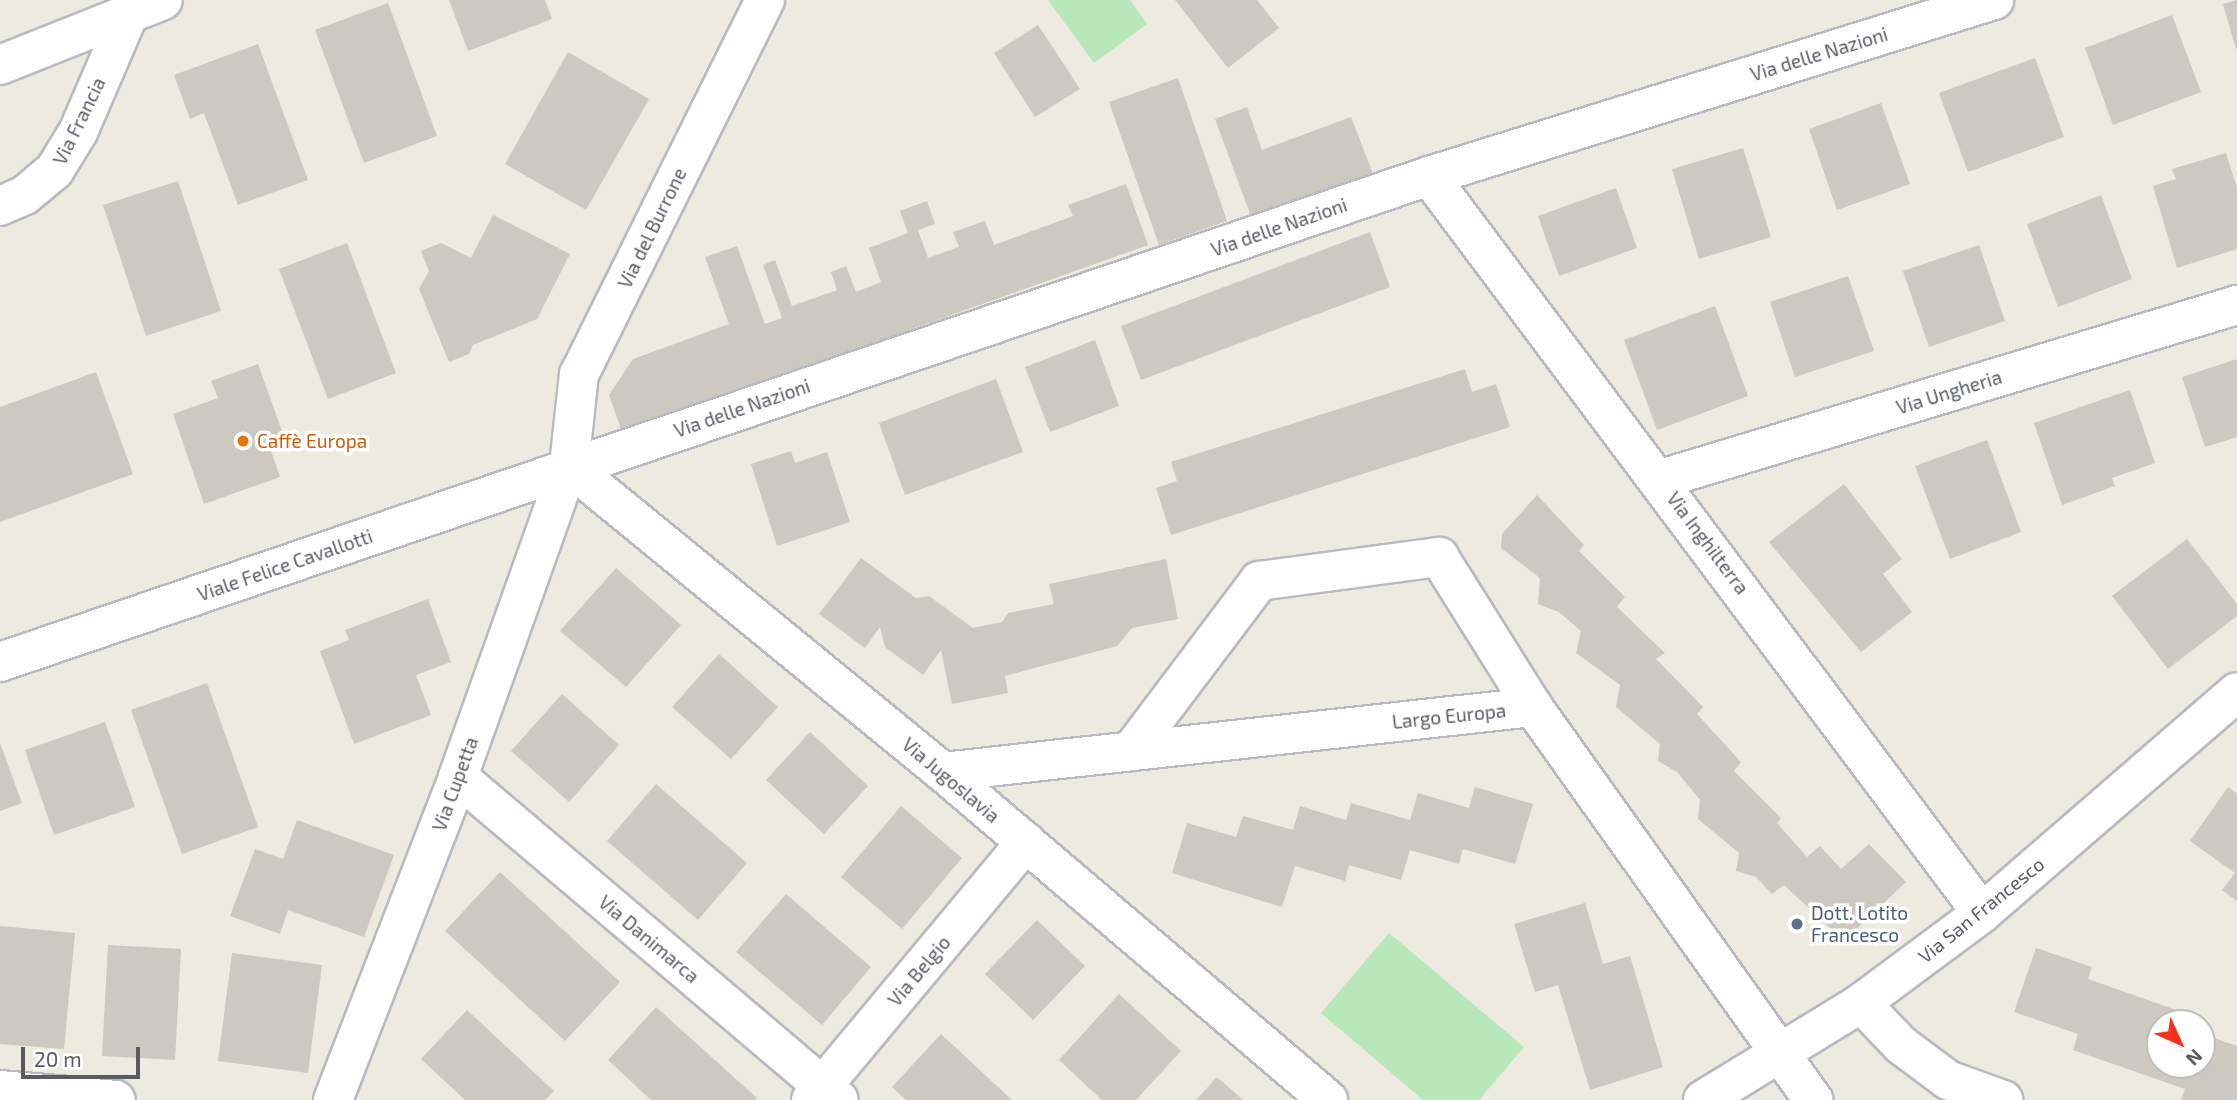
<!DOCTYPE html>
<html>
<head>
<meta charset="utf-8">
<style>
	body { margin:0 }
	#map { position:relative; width:2237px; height:1100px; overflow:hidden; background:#edeadf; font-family:"Exo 2",sans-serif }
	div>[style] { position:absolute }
	.green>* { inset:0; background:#b8e7b9 }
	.building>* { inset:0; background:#cdc8c0 }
	.roads { filter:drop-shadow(2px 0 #b7bac0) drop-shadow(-2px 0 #b7bac0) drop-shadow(0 2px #b7bac0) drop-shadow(0 -2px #b7bac0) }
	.minor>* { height:38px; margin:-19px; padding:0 19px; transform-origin:19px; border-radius:19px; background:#fff }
	.tertiary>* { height:38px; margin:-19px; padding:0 19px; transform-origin:19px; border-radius:19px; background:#fff }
	.secondary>* { height:38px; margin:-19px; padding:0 19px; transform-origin:19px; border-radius:19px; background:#fff }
	.dots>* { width:19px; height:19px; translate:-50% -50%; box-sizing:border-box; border:4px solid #fff; border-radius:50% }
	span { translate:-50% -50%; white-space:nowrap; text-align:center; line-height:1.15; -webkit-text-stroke:7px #fff; paint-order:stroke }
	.street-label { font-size:19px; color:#585c62 }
	.food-label { font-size:19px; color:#c56008 }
	.left { translate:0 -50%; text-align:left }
	.service-label { font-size:19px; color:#4e5e75 }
	.north { position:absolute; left:2146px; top:1009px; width:70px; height:70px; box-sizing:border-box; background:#fff; border:2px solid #bcbec0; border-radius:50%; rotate:135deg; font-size:19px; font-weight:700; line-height:28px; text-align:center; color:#585c62 }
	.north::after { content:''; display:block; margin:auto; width:24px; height:32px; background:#f7301b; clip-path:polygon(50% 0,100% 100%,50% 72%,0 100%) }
	.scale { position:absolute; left:21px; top:1047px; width:119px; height:32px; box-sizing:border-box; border:4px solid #585c62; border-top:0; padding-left:9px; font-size:21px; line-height:24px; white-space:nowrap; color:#585c62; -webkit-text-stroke:5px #fff; paint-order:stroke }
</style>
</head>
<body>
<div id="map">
	<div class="green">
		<i style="clip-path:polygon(1048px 0,1130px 0,1147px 24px,1094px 63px)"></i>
		<i style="clip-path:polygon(1389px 933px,1524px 1047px,1479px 1100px,1423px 1100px,1321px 1013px)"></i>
	</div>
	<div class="building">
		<i style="clip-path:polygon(449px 0,545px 0,552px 19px,468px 51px)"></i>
		<i style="clip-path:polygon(1175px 0,1257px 0,1279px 28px,1228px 68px)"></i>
		<i style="clip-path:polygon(2237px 0,2237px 49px,2236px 49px,2223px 4px)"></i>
		<i style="clip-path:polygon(388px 3px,437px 136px,364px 163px,315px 30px)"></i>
		<i style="clip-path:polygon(2172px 15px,2201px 92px,2113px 125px,2085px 48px)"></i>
		<i style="clip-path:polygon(1038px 25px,1080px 89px,1035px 117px,994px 53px)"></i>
		<i style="clip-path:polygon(258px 44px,308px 180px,238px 205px,204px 113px,190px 119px,174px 75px)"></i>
		<i style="clip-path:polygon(568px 52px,649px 99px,586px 210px,505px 164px)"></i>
		<i style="clip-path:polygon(2035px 58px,2064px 137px,1968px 172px,1939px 93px)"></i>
		<i style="clip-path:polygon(1178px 78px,1227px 221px,1159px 245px,1109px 102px)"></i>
		<i style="clip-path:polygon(1881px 103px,1910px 184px,1837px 210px,1809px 129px)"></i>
		<i style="clip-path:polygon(1247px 107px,1262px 150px,1351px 117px,1373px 174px,1252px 219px,1215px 119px)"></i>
		<i style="clip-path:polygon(1743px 148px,1771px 237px,1699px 259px,1672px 169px)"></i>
		<i style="clip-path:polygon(2226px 153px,2237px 188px,2237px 249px,2177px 268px,2153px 186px,2176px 179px,2172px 169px)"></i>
		<i style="clip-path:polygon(178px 181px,221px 311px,146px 336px,103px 205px)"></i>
		<i style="clip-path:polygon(1126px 184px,1148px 245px,622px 432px,609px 395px,633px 359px,729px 324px,705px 257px,737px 246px,765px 324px,782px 318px,763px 265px,775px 260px,792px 306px,837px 290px,831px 272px,846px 266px,856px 292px,881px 282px,869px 248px,908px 233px,900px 211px,927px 201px,935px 224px,918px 230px,928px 258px,959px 247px,953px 232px,985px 221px,994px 245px,1073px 216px,1068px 205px)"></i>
		<i style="clip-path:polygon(1616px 188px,1637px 248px,1559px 276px,1538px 216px)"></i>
		<i style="clip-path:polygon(2101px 195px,2132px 279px,2058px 307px,2027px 224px)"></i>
		<i style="clip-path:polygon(493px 215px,570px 254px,537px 319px,473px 345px,469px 354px,449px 362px,419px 289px,429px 271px,421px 251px,441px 243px,471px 258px)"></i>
		<i style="clip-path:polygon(1370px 232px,1390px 287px,1141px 380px,1121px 326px)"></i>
		<i style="clip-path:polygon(347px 243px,396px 373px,328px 399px,279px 269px)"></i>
		<i style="clip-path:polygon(1979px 245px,2005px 321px,1929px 347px,1903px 271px)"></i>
		<i style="clip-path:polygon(1848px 276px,1874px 351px,1795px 377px,1770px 302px)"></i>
		<i style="clip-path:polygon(1715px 306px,1748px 396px,1657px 430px,1624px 340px)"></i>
		<i style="clip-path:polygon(1095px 340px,1119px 406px,1050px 432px,1025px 367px)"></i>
		<i style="clip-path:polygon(2237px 359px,2237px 437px,2205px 447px,2182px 377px)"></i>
		<i style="clip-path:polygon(258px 364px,286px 442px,270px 448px,280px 477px,204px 504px,173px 414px,218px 398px,211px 381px)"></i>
		<i style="clip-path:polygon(1465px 369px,1472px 392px,1496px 384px,1510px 427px,1171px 535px,1156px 488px,1177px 481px,1171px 462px)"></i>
		<i style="clip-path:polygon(96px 372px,133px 474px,0 522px,0 407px)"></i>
		<i style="clip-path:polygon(996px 379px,1023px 452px,905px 495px,879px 423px)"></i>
		<i style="clip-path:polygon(2130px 390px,2155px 463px,2112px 478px,2115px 486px,2062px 505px,2034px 423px)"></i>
		<i style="clip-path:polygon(1987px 440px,2021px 532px,1950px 559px,1915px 466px)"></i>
		<i style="clip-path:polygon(791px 451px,795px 463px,827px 452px,850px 522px,777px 546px,751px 464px)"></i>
		<i style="clip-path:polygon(1844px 484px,1902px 559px,1883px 574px,1912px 612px,1861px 652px,1769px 542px)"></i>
		<i style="clip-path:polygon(1537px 495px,1584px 545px,1579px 551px,1625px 597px,1617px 607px,1665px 653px,1656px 659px,1703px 707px,1697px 714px,1741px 762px,1734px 771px,1781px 818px,1777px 823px,1807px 857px,1820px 846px,1841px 869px,1869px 844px,1906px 882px,1844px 941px,1784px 885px,1772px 894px,1756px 877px,1736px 871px,1739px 853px,1698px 819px,1700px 800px,1677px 772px,1658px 761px,1660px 744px,1616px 707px,1620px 685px,1576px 653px,1581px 631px,1559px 612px,1538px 604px,1540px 578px,1501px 548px,1502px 534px)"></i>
		<i style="clip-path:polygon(2187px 539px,2237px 604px,2237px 616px,2168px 669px,2112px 596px)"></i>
		<i style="clip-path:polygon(861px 558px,916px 598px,929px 596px,973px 628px,1002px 622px,1008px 613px,1054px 604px,1049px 584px,1166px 559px,1178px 619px,1132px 628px,1117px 646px,1005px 676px,1008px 693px,952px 704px,941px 650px,923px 675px,885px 647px,880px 627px,865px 648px,819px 614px)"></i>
		<i style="clip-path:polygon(616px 568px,681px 625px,626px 687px,560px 631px)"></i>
		<i style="clip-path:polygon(428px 599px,451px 662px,416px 675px,431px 715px,354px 744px,320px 651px,349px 640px,345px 630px)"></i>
		<i style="clip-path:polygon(719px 654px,778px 707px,731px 759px,672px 707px)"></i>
		<i style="clip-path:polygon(207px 683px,258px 827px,182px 854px,131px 710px)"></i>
		<i style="clip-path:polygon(562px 694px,619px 745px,569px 802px,511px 751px)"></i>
		<i style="clip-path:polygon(105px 722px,135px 807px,54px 835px,25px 750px)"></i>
		<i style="clip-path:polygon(810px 732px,868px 786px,824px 834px,766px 780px)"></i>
		<i style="clip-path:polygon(0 743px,22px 803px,0 811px)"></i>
		<i style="clip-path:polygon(656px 784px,747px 863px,698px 920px,607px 841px)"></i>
		<i style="clip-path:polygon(1475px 787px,1533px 804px,1515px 864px,1463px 849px,1459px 864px,1410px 850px,1401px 880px,1349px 865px,1345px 881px,1295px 866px,1282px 907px,1172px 873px,1187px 823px,1236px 837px,1243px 816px,1293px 830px,1300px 806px,1346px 820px,1351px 803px,1410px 820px,1418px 793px,1469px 808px)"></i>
		<i style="clip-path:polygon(2228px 787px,2237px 794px,2237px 901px,2222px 890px,2235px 873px,2190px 841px)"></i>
		<i style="clip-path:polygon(901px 806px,962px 858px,902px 929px,841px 877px)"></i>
		<i style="clip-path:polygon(297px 820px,394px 855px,364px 937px,288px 910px,280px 934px,230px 916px,255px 849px,283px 859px)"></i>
		<i style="clip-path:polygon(500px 872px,620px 982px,565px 1041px,445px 931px)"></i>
		<i style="clip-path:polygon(786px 894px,871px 967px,822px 1025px,736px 952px)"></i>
		<i style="clip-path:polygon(1585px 903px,1603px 964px,1630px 956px,1663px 1067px,1590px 1090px,1558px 985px,1535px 992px,1514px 924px)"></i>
		<i style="clip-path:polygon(1037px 920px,1085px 966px,1033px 1020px,985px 974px)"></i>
		<i style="clip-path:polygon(0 926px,75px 933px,64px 1049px,0 1044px)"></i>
		<i style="clip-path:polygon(108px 945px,181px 949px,175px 1060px,102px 1056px)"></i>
		<i style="clip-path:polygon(2036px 948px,2092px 967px,2088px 979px,2199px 1018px,2198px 1023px,2160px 1023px,2160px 1065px,2202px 1065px,2202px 1034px,2237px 1046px,2237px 1100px,2181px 1100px,2185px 1089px,2073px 1050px,2078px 1034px,2014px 1012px)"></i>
		<i style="clip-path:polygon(232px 953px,322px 965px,308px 1073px,218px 1061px)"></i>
		<i style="clip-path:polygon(1119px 994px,1181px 1051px,1136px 1100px,1102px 1100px,1059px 1060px)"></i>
		<i style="clip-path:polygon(656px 1007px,757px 1098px,755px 1100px,651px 1100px,608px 1060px)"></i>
		<i style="clip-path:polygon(467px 1010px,554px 1091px,545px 1100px,465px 1100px,421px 1059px)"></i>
		<i style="clip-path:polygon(941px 1034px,1012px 1100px,906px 1100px,892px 1087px)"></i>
		<i style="clip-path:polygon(1217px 1077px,1243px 1100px,1196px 1100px)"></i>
	</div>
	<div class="roads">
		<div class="minor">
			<i style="left:0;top:65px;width:175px;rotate:-21.7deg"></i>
			<i style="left:1429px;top:176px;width:921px;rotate:53.12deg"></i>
			<i style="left:0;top:206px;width:27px;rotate:-24deg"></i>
			<i style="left:25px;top:195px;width:38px;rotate:-40deg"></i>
			<i style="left:54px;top:171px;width:46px;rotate:-58.4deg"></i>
			<i style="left:78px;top:132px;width:132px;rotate:-66.7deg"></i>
			<i style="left:1661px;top:479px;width:602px;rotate:-16.81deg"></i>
			<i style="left:1131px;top:751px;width:213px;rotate:-53deg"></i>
			<i style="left:1259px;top:581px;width:182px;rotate:-7.6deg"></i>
			<i style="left:1439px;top:557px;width:177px;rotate:57.9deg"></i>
			<i style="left:943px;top:772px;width:594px;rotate:-6.29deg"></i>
			<i style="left:1533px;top:707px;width:483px;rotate:54.5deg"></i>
			<i style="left:458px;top:777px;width:499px;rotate:40.3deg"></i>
			<i style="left:1861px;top:1003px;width:58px;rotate:46.4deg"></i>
			<i style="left:1901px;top:1045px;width:59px;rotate:36.7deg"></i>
			<i style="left:1948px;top:1080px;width:59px;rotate:20deg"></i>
			<i style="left:0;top:1090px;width:116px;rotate:4.9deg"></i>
			<i style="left:333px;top:1100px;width:346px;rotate:-68.8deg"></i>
			<i style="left:458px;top:777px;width:330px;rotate:-70.4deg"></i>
			<i style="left:811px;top:1100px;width:336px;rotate:-50.2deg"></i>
		</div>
		<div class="tertiary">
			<i style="left:765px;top:0;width:418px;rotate:116.4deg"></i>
			<i style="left:579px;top:374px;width:93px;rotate:96.2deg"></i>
			<i style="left:569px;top:466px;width:483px;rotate:39.3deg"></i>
			<i style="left:943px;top:772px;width:506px;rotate:40.43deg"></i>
		</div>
		<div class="secondary">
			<i style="left:0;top:662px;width:1509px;rotate:-18.78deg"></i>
			<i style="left:1429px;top:176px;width:592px;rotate:-17.3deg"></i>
			<i style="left:1703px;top:1100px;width:185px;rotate:-31.5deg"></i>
			<i style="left:1861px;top:1003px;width:151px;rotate:-36.6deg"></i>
			<i style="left:1982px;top:913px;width:337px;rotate:-40.9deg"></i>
		</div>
	</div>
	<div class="dots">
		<i style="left:243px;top:441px;background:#e8710a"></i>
		<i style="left:1797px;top:924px;background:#5c6f8a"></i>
	</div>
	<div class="street-label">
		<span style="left:1819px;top:54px;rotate:-17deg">Via delle Nazioni</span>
		<span style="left:79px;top:121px;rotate:-64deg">Via Francia</span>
		<span style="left:1279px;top:227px;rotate:-19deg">Via delle Nazioni</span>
		<span style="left:652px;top:228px;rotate:-64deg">Via del Burrone</span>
		<span style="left:1949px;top:392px;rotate:-17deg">Via Ungheria</span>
		<span style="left:742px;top:408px;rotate:-19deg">Via delle Nazioni</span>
		<span style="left:1708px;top:543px;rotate:53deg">Via Inghilterra</span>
		<span style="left:285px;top:565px;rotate:-19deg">Viale Felice Cavallotti</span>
		<span style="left:1449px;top:716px;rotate:-6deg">Largo Europa</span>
		<span style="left:951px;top:780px;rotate:40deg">Via Jugoslavia</span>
		<span style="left:455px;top:784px;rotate:-70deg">Via Cupetta</span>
		<span style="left:1981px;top:910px;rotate:-39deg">Via San Francesco</span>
		<span style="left:649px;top:939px;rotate:40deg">Via Danimarca</span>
		<span style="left:919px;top:971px;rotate:-50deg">Via Belgio</span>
	</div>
	<div class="food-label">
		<span class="left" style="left:257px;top:441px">Caffè Europa</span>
	</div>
	<div class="service-label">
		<span class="left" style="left:1811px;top:924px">Dott. Lotito<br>Francesco</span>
	</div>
	<div class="north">N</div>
	<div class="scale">20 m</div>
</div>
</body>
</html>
